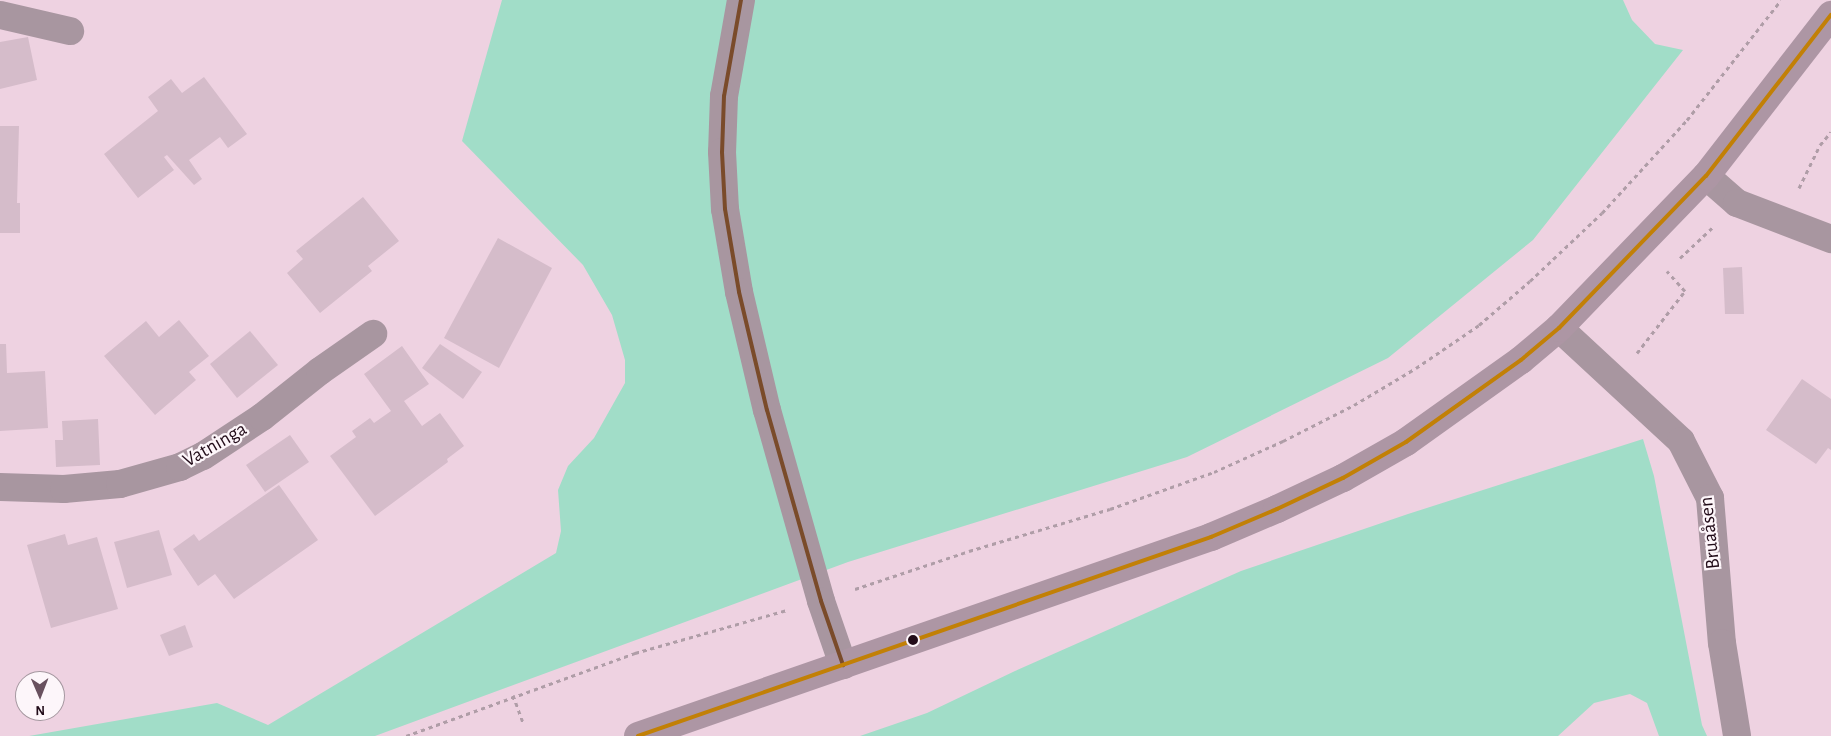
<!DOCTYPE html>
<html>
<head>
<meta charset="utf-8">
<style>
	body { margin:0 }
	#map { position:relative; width:1831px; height:736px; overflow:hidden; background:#eed2e1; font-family:"Alegreya Sans",sans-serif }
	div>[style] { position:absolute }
	.green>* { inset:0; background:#a1ddc8 }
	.building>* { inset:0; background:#d5bcca }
	.path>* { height:3px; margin-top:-1.5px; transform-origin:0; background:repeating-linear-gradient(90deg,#af9da7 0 4px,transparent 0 8px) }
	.minor>* { height:28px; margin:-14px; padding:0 14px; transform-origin:14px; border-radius:14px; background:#a896a0 }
	.major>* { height:28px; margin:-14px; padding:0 14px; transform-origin:14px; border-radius:14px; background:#ad96a4 }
	.bus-1>* { height:4px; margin:-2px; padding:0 2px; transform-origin:2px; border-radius:2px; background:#7a4b2a }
	.bus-2>* { height:4px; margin:-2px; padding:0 2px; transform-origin:2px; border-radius:2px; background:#c28006 }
	.dots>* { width:14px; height:14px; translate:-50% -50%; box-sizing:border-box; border:2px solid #fdf6fa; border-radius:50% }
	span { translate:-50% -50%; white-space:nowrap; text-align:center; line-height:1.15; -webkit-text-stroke:4.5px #fdf6fa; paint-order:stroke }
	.street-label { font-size:20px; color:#220c19 }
	.north { position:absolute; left:15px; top:671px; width:50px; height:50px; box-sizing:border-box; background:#fdf6fa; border:1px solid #a598a0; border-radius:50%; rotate:179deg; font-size:14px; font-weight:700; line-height:20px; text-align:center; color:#220c19 }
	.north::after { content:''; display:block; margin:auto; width:18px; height:22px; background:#69515f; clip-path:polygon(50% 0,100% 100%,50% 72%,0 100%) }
</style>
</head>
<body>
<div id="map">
	<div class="green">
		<i style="clip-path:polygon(502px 0,1623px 0,1632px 20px,1655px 44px,1683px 50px,1533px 240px,1388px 358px,1187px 457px,848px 562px,375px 736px,29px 736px,217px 703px,268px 725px,556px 553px,561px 531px,558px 490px,568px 466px,594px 438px,625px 383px,625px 360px,612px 315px,583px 265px,462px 141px)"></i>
		<i style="clip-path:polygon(1643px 439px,1654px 476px,1702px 725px,1707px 736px,1659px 736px,1647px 703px,1630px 694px,1594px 703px,1558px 736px,860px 736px,927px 713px,1015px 671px,1241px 571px,1408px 514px)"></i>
	</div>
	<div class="building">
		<i style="clip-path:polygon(28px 37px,37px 80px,0 89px,0 42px)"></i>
		<i style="clip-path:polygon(204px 77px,247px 134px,228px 148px,220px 137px,189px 160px,202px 179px,194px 185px,167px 155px,164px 157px,174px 170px,138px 198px,104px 154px,158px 111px,148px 97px,171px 79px,182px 93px)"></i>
		<i style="clip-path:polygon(0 126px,19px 126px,17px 203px,20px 203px,20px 233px,0 233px)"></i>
		<i style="clip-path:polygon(363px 197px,399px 241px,368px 266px,372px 271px,320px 313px,287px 273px,303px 259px,296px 251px)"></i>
		<i style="clip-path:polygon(498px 238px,552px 268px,499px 368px,444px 338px)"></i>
		<i style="clip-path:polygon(1742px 267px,1744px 314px,1725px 314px,1723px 268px)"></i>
		<i style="clip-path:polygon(179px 320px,209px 356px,189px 372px,196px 380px,155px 415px,104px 356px,146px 321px,159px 337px)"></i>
		<i style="clip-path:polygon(250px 331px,278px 365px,237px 398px,210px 364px)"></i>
		<i style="clip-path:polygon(0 344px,6px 344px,7px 373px,45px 371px,48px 428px,0 431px)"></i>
		<i style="clip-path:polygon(440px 344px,482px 372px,463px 399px,422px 368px)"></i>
		<i style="clip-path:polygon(402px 346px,429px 384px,404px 401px,422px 426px,440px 413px,464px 446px,447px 459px,448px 462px,375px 516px,330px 456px,356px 437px,352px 431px,370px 418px,374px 423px,391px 411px,364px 374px)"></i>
		<i style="clip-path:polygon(1802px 379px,1831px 399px,1831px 450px,1828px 448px,1816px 464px,1766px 430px)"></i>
		<i style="clip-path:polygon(98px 419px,100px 465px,56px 467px,55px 440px,63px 440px,62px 421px)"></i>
		<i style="clip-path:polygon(290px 435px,309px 462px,265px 492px,246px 465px)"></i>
		<i style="clip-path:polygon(279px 485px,318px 540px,234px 599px,215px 574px,198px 586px,173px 549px,194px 534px,199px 541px)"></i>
		<i style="clip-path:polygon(159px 530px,172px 575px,127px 588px,114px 542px)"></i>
		<i style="clip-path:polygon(65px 534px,68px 545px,97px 537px,118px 609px,51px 628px,27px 545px)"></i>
		<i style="clip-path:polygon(185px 625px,193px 647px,169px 656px,160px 635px)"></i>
	</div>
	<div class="path">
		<i style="left:1799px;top:188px;width:48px;rotate:-64deg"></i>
		<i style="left:1820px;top:145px;width:17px;rotate:-50deg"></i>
		<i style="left:1680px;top:258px;width:44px;rotate:-43.2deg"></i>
		<i style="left:1637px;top:353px;width:78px;rotate:-52.3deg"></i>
		<i style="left:1685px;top:291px;width:27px;rotate:-132deg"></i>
		<i style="left:855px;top:589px;width:120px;rotate:-18.4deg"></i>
		<i style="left:969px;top:551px;width:147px;rotate:-16.6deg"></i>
		<i style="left:1110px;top:509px;width:110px;rotate:-19.6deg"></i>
		<i style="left:1214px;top:472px;width:76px;rotate:-24.2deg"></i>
		<i style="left:1283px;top:441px;width:80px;rotate:-26.9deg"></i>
		<i style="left:1354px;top:405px;width:72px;rotate:-30.8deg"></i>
		<i style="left:1416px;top:368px;width:76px;rotate:-34.3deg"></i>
		<i style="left:1479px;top:325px;width:67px;rotate:-40.8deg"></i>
		<i style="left:1530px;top:281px;width:99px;rotate:-43.4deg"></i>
		<i style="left:1602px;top:213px;width:126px;rotate:-47.6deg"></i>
		<i style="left:1687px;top:120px;width:152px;rotate:-51.9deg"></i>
		<i style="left:513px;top:695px;width:30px;rotate:70deg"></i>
		<i style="left:406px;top:736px;width:244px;rotate:-19.9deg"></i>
		<i style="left:635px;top:653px;width:158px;rotate:-15.8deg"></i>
	</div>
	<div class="minor">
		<i style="left:741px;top:0;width:97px;rotate:100deg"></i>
		<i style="left:724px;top:96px;width:56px;rotate:92deg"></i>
		<i style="left:722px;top:152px;width:57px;rotate:87deg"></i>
		<i style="left:725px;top:209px;width:84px;rotate:80.4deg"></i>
		<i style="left:739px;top:292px;width:121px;rotate:76.7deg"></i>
		<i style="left:767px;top:410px;width:198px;rotate:74.2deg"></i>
		<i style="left:821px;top:601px;width:68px;rotate:71deg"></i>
		<i style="left:0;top:15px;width:72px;rotate:12.9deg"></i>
		<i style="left:1706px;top:176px;width:41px;rotate:41.1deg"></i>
		<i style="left:1737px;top:203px;width:101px;rotate:21deg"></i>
		<i style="left:1559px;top:328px;width:166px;rotate:42.8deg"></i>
		<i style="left:1681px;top:441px;width:64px;rotate:63deg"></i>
		<i style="left:1710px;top:498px;width:145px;rotate:85.3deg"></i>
		<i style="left:1722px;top:643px;width:94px;rotate:80.8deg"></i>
		<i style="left:0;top:487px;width:64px;rotate:1.8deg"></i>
		<i style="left:64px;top:489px;width:56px;rotate:-5.1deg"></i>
		<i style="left:120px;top:484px;width:62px;rotate:-15.8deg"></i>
		<i style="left:180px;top:467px;width:25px;rotate:-26deg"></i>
		<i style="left:203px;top:456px;width:71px;rotate:-33.5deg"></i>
		<i style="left:262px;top:417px;width:74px;rotate:-38.4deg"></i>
		<i style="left:320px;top:371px;width:65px;rotate:-34.9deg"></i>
	</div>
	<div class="major">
		<i style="left:638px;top:736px;width:607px;rotate:-19.15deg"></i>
		<i style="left:1211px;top:537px;width:72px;rotate:-23deg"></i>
		<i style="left:1277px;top:509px;width:73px;rotate:-25.2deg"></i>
		<i style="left:1343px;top:478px;width:73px;rotate:-29.7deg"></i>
		<i style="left:1406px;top:442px;width:141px;rotate:-35.5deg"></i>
		<i style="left:1521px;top:360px;width:50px;rotate:-40.1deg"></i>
		<i style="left:1559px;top:328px;width:211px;rotate:-46deg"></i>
		<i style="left:1706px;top:176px;width:204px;rotate:-52.2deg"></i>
	</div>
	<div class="bus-1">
		<i style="left:741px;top:0;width:97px;rotate:100deg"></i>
		<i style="left:724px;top:96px;width:56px;rotate:92deg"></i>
		<i style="left:722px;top:152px;width:57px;rotate:87deg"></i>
		<i style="left:725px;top:209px;width:84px;rotate:80.4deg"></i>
		<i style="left:739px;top:292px;width:121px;rotate:76.7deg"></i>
		<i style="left:767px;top:410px;width:198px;rotate:74.2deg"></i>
		<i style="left:821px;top:601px;width:68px;rotate:71deg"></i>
	</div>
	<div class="bus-2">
		<i style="left:638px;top:736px;width:607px;rotate:-19.15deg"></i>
		<i style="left:1211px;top:537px;width:72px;rotate:-23deg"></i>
		<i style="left:1277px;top:509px;width:73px;rotate:-25.2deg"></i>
		<i style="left:1343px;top:478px;width:73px;rotate:-29.7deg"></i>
		<i style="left:1406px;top:442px;width:141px;rotate:-35.5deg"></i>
		<i style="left:1521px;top:360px;width:50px;rotate:-40.1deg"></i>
		<i style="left:1559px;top:328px;width:211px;rotate:-46deg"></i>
		<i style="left:1706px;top:176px;width:204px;rotate:-52.2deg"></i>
	</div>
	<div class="dots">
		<i style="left:913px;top:640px;background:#220c19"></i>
	</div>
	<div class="street-label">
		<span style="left:215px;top:445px;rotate:-30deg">Vatninga</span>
		<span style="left:1710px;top:533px;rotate:-96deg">Bruaåsen</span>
	</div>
	<div class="north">N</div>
</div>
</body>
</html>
